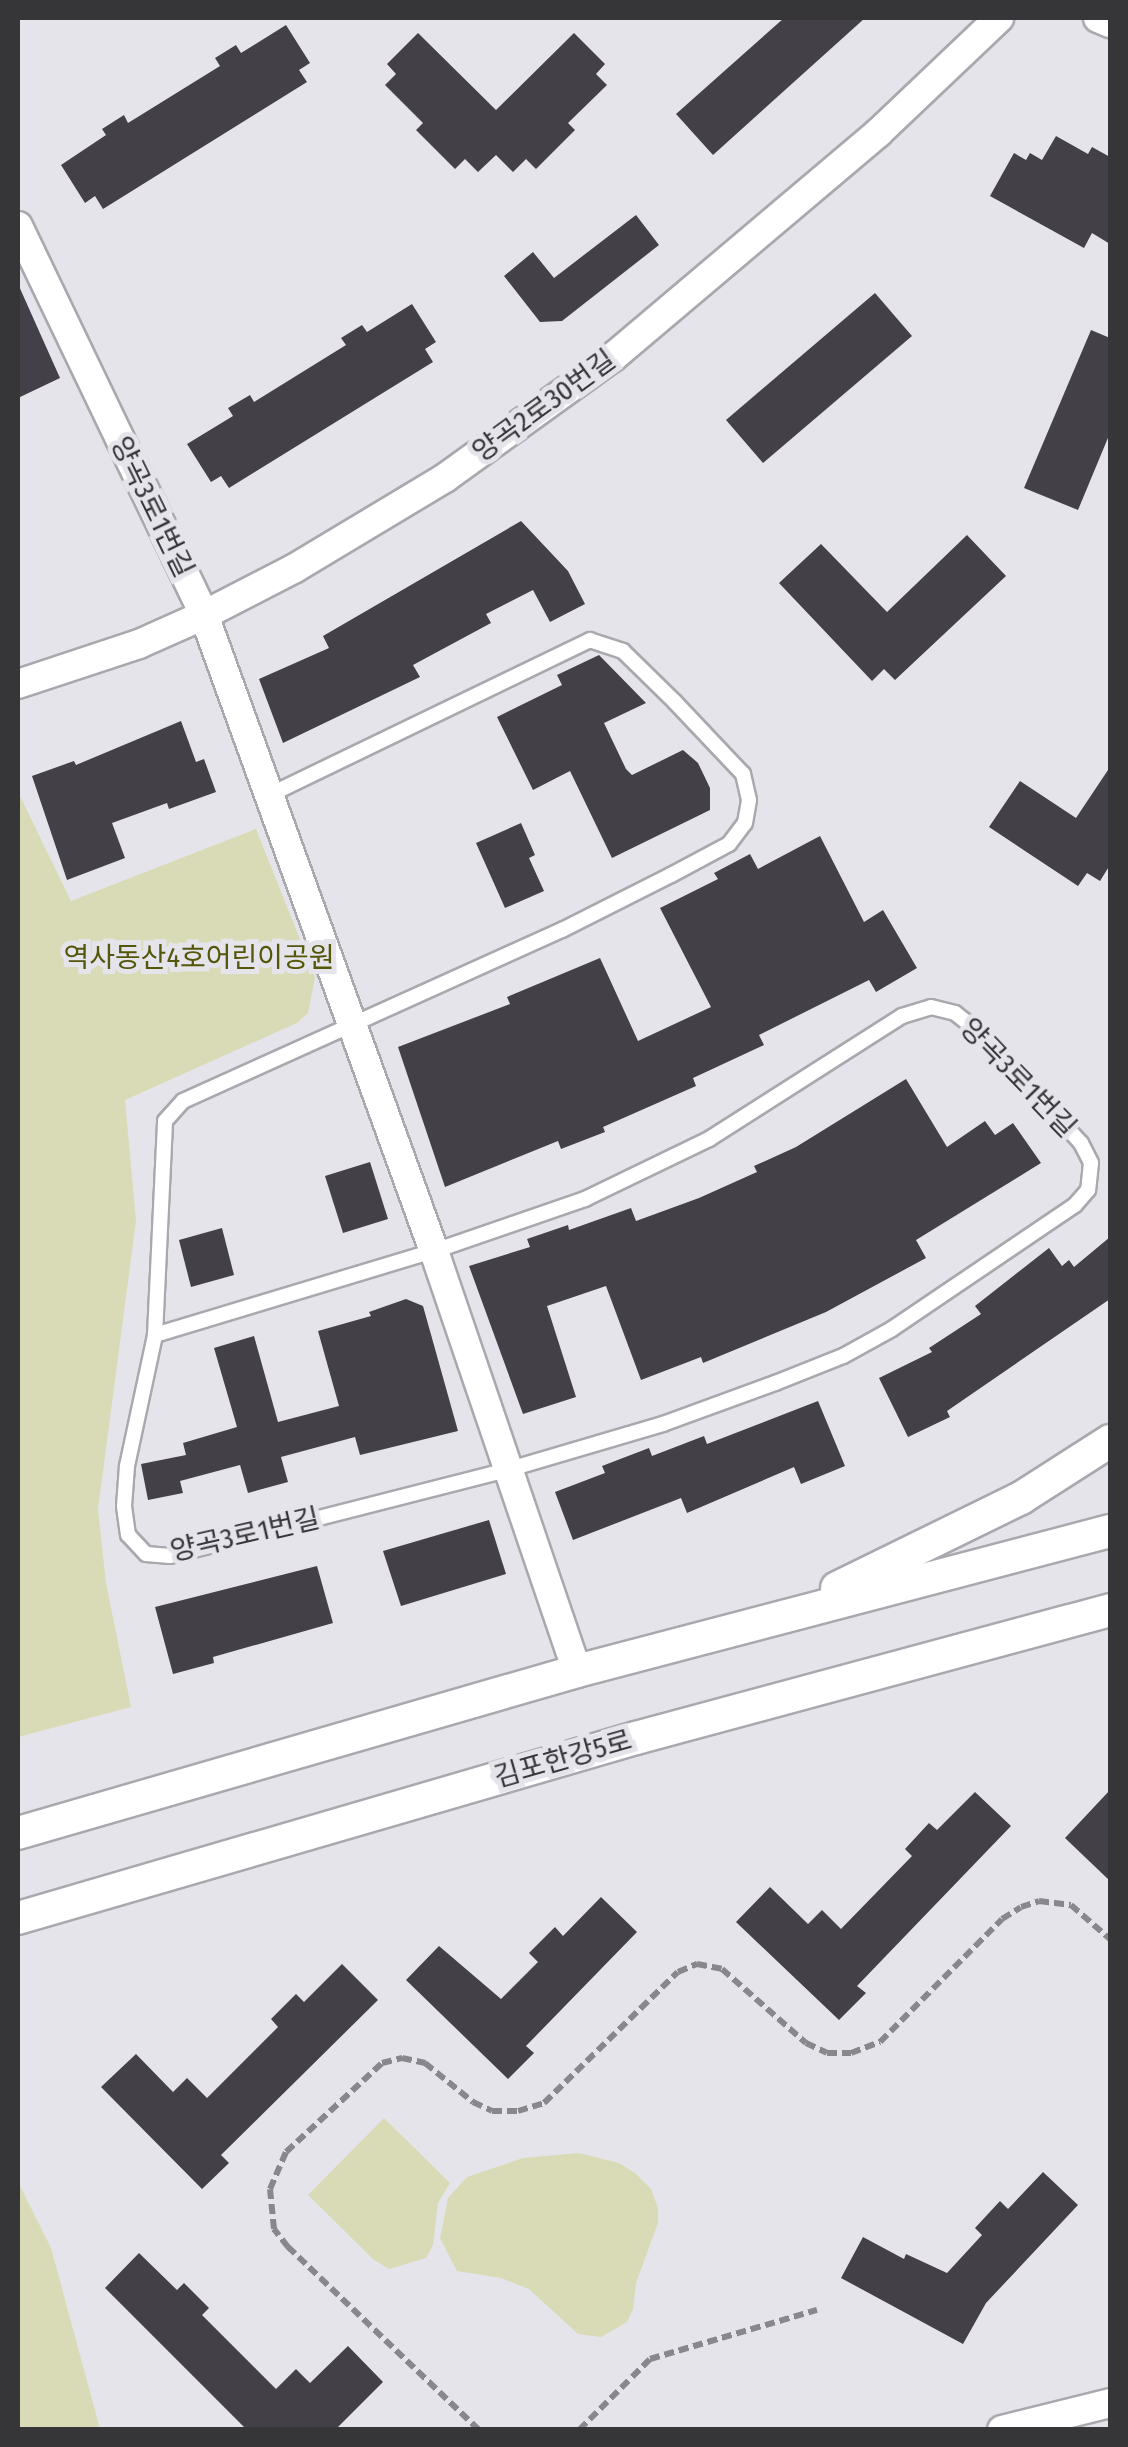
<!DOCTYPE html>
<html>
<head>
<meta charset="utf-8">
<style>
	body { margin:0 }
	#map { position:relative; width:1128px; height:2447px; overflow:hidden; background:#e6e4eb; font-family:"Fira Sans Condensed","Noto Sans KR",sans-serif }
	div>[style] { position:absolute }
	.green>* { inset:0; background:#d8dbb5 }
	.building>* { inset:0; background:#434147 }
	.path>* { height:6px; margin-top:-3px; transform-origin:0; background:repeating-linear-gradient(90deg,#88878b 0 10px,transparent 0 15px) }
	.roads { filter:drop-shadow(2px 0 #aaa8af) drop-shadow(-2px 0 #aaa8af) drop-shadow(0 2px #aaa8af) drop-shadow(0 -2px #aaa8af) }
	.service>* { height:14px; margin:-7px; padding:0 7px; transform-origin:7px; border-radius:7px; background:#fff }
	.minor>* { height:28px; margin:-14px; padding:0 14px; transform-origin:14px; border-radius:14px; background:#fff }
	.tertiary>* { height:32px; margin:-16px; padding:0 16px; transform-origin:16px; border-radius:16px; background:#fff }
	span { translate:-50% -50%; white-space:nowrap; text-align:center; line-height:1.15; -webkit-text-stroke:10px #e6e4eb; paint-order:stroke }
	.street-label { font-size:28px; color:#363538 }
	.park-label { font-size:28px; color:#54560a }
	.frame { position:absolute; inset:0; border:20px solid #363538; pointer-events:none }
</style>
</head>
<body>
<div id="map">
	<div class="green">
		<i style="clip-path:polygon(18px 792px,71px 901px,256px 829px,315px 977px,308px 1013px,297px 1023px,125px 1100px,136px 1221px,98px 1509px,106px 1583px,131px 1707px,18px 1737px)"></i>
		<i style="clip-path:polygon(384px 2118px,450px 2183px,438px 2203px,433px 2245px,426px 2258px,389px 2269px,374px 2260px,308px 2195px)"></i>
		<i style="clip-path:polygon(579px 2153px,619px 2163px,635px 2173px,651px 2189px,658px 2208px,658px 2223px,636px 2283px,633px 2309px,627px 2322px,601px 2337px,578px 2334px,529px 2289px,501px 2278px,457px 2271px,440px 2238px,448px 2198px,467px 2177px,523px 2158px)"></i>
		<i style="clip-path:polygon(18px 2182px,51px 2248px,100px 2429px,18px 2429px)"></i>
	</div>
	<div class="building">
		<i style="clip-path:polygon(784px 18px,865px 18px,713px 155px,676px 114px)"></i>
		<i style="clip-path:polygon(286px 25px,310px 63px,299px 70px,307px 82px,103px 209px,95px 196px,85px 203px,61px 165px,106px 135px,102px 129px,124px 115px,128px 123px,220px 66px,215px 58px,236px 45px,241px 53px)"></i>
		<i style="clip-path:polygon(418px 33px,496px 110px,574px 33px,605px 64px,596px 74px,607px 85px,568px 123px,575px 130px,536px 169px,526px 159px,513px 172px,496px 155px,478px 172px,465px 159px,455px 169px,416px 130px,423px 123px,385px 85px,396px 74px,387px 64px)"></i>
		<i style="clip-path:polygon(1056px 136px,1088px 154px,1092px 147px,1110px 157px,1110px 244px,1092px 233px,1084px 248px,990px 196px,1014px 153px,1026px 160px,1030px 153px,1042px 160px)"></i>
		<i style="clip-path:polygon(636px 215px,659px 245px,562px 321px,540px 322px,504px 276px,533px 252px,554px 278px)"></i>
		<i style="clip-path:polygon(18px 284px,60px 378px,18px 398px)"></i>
		<i style="clip-path:polygon(875px 293px,912px 336px,763px 463px,726px 420px)"></i>
		<i style="clip-path:polygon(412px 304px,436px 342px,425px 349px,433px 362px,229px 488px,221px 476px,211px 482px,187px 444px,233px 416px,228px 408px,250px 395px,254px 402px,346px 345px,341px 338px,362px 325px,367px 332px)"></i>
		<i style="clip-path:polygon(1091px 330px,1110px 338px,1110px 433px,1078px 510px,1024px 488px)"></i>
		<i style="clip-path:polygon(521px 521px,568px 571px,585px 604px,550px 622px,533px 590px,486px 614px,491px 623px,413px 665px,420px 677px,283px 743px,259px 679px,329px 648px,323px 636px)"></i>
		<i style="clip-path:polygon(967px 535px,1006px 576px,895px 680px,884px 669px,872px 681px,779px 583px,821px 544px,887px 612px)"></i>
		<i style="clip-path:polygon(599px 655px,646px 703px,604px 723px,626px 769px,632px 775px,683px 750px,698px 763px,710px 788px,710px 810px,612px 858px,570px 771px,533px 790px,497px 717px,562px 685px,557px 675px)"></i>
		<i style="clip-path:polygon(181px 721px,196px 762px,204px 759px,216px 792px,169px 809px,167px 803px,112px 823px,125px 858px,67px 880px,32px 776px,74px 761px,76px 765px)"></i>
		<i style="clip-path:polygon(1110px 767px,1110px 865px,1100px 881px,1087px 873px,1078px 886px,989px 827px,1020px 781px,1076px 818px)"></i>
		<i style="clip-path:polygon(521px 823px,535px 855px,529px 858px,544px 891px,505px 908px,476px 843px)"></i>
		<i style="clip-path:polygon(820px 836px,864px 922px,883px 910px,917px 968px,876px 992px,869px 980px,759px 1035px,764px 1045px,693px 1078px,696px 1086px,603px 1127px,605px 1132px,561px 1149px,558px 1141px,445px 1187px,398px 1047px,510px 1004px,507px 997px,600px 958px,638px 1041px,711px 1007px,660px 908px,718px 879px,714px 873px,750px 854px,758px 869px)"></i>
		<i style="clip-path:polygon(906px 1079px,947px 1147px,985px 1121px,995px 1135px,1013px 1123px,1041px 1163px,916px 1240px,926px 1258px,826px 1312px,703px 1363px,701px 1357px,641px 1380px,606px 1286px,547px 1306px,576px 1397px,523px 1414px,469px 1266px,530px 1247px,527px 1239px,568px 1225px,569px 1230px,631px 1208px,636px 1221px,699px 1198px,757px 1172px,754px 1166px,796px 1147px)"></i>
		<i style="clip-path:polygon(370px 1162px,388px 1219px,343px 1233px,325px 1176px)"></i>
		<i style="clip-path:polygon(222px 1228px,234px 1275px,191px 1287px,179px 1240px)"></i>
		<i style="clip-path:polygon(1110px 1237px,1110px 1299px,947px 1411px,950px 1417px,908px 1437px,879px 1378px,932px 1352px,929px 1348px,981px 1314px,975px 1306px,1049px 1248px,1062px 1266px,1069px 1260px,1074px 1267px)"></i>
		<i style="clip-path:polygon(406px 1299px,423px 1306px,458px 1431px,360px 1455px,355px 1437px,281px 1457px,288px 1482px,248px 1493px,240px 1465px,180px 1481px,183px 1493px,148px 1500px,141px 1464px,186px 1455px,183px 1443px,237px 1427px,214px 1348px,254px 1336px,278px 1422px,339px 1406px,318px 1331px,371px 1316px,369px 1312px)"></i>
		<i style="clip-path:polygon(818px 1401px,845px 1466px,801px 1484px,794px 1467px,687px 1513px,681px 1498px,573px 1540px,555px 1492px,605px 1473px,602px 1466px,649px 1448px,652px 1456px,704px 1436px,707px 1444px)"></i>
		<i style="clip-path:polygon(489px 1520px,506px 1574px,401px 1606px,383px 1551px)"></i>
		<i style="clip-path:polygon(317px 1566px,333px 1623px,213px 1657px,214px 1663px,173px 1674px,155px 1607px)"></i>
		<i style="clip-path:polygon(1110px 1790px,1110px 1881px,1065px 1838px)"></i>
		<i style="clip-path:polygon(975px 1792px,1011px 1826px,857px 1986px,866px 1993px,839px 2020px,736px 1922px,770px 1887px,808px 1924px,822px 1910px,841px 1929px,912px 1856px,905px 1849px,929px 1823px,937px 1830px)"></i>
		<i style="clip-path:polygon(601px 1897px,637px 1932px,526px 2046px,534px 2053px,508px 2079px,406px 1980px,439px 1946px,501px 1999px,538px 1962px,529px 1953px,555px 1927px,563px 1936px)"></i>
		<i style="clip-path:polygon(342px 1964px,378px 2000px,221px 2155px,229px 2163px,202px 2189px,101px 2087px,136px 2054px,173px 2092px,187px 2078px,207px 2098px,278px 2027px,271px 2019px,296px 1994px,304px 2002px)"></i>
		<i style="clip-path:polygon(1043px 2172px,1078px 2205px,986px 2303px,963px 2344px,841px 2278px,863px 2237px,904px 2259px,906px 2254px,947px 2273px,982px 2235px,975px 2228px,1000px 2201px,1008px 2209px)"></i>
		<i style="clip-path:polygon(139px 2253px,177px 2290px,184px 2283px,209px 2308px,202px 2315px,276px 2389px,296px 2369px,310px 2383px,348px 2346px,383px 2382px,335px 2430px,247px 2430px,105px 2288px)"></i>
	</div>
	<div class="path">
		<i style="left:479px;top:2430px;width:265px;rotate:-136.2deg"></i>
		<i style="left:288px;top:2247px;width:23px;rotate:-128deg"></i>
		<i style="left:274px;top:2229px;width:40px;rotate:-95.7deg"></i>
		<i style="left:270px;top:2189px;width:40px;rotate:-66.6deg"></i>
		<i style="left:286px;top:2152px;width:131px;rotate:-42.8deg"></i>
		<i style="left:382px;top:2063px;width:21px;rotate:-14deg"></i>
		<i style="left:402px;top:2058px;width:24px;rotate:12deg"></i>
		<i style="left:425px;top:2063px;width:62px;rotate:39.1deg"></i>
		<i style="left:473px;top:2102px;width:21px;rotate:25deg"></i>
		<i style="left:492px;top:2111px;width:26px"></i>
		<i style="left:518px;top:2111px;width:27px;rotate:-17deg"></i>
		<i style="left:544px;top:2103px;width:187px;rotate:-44.4deg"></i>
		<i style="left:678px;top:1972px;width:21px;rotate:-23deg"></i>
		<i style="left:697px;top:1964px;width:25px;rotate:11deg"></i>
		<i style="left:722px;top:1969px;width:112px;rotate:41.4deg"></i>
		<i style="left:806px;top:2043px;width:23px;rotate:25deg"></i>
		<i style="left:827px;top:2053px;width:24px"></i>
		<i style="left:851px;top:2053px;width:31px;rotate:-21deg"></i>
		<i style="left:880px;top:2042px;width:173px;rotate:-45.2deg"></i>
		<i style="left:1002px;top:1919px;width:22px;rotate:-32deg"></i>
		<i style="left:1021px;top:1907px;width:19px;rotate:-18deg"></i>
		<i style="left:1039px;top:1901px;width:32px;rotate:7deg"></i>
		<i style="left:1071px;top:1905px;width:52px;rotate:41.1deg"></i>
		<i style="left:579px;top:2430px;width:100px;rotate:-45deg"></i>
		<i style="left:650px;top:2359px;width:174px;rotate:-16.4deg"></i>
	</div>
	<div class="roads">
		<div class="service">
			<i style="left:931px;top:1007px;width:25px;rotate:14deg"></i>
			<i style="left:955px;top:1013px;width:34px;rotate:38deg"></i>
			<i style="left:982px;top:1034px;width:147px;rotate:47.8deg"></i>
			<i style="left:1081px;top:1143px;width:22px;rotate:63deg"></i>
			<i style="left:1091px;top:1163px;width:27px;rotate:96deg"></i>
			<i style="left:1088px;top:1190px;width:20px;rotate:131deg"></i>
			<i style="left:1075px;top:1205px;width:221px;rotate:145.9deg"></i>
			<i style="left:892px;top:1329px;width:56px;rotate:151.1deg"></i>
			<i style="left:843px;top:1356px;width:73px;rotate:158.3deg"></i>
			<i style="left:775px;top:1383px;width:119px;rotate:159.9deg"></i>
			<i style="left:663px;top:1424px;width:163px;rotate:163.6deg"></i>
			<i style="left:507px;top:1470px;width:348px;rotate:165.7deg"></i>
			<i style="left:170px;top:1556px;width:24px;rotate:-175deg"></i>
			<i style="left:146px;top:1554px;width:26px;rotate:-133deg"></i>
			<i style="left:128px;top:1535px;width:29px;rotate:-98deg"></i>
			<i style="left:124px;top:1506px;width:40px;rotate:-85.7deg"></i>
			<i style="left:127px;top:1466px;width:134px;rotate:-77.9deg"></i>
			<i style="left:155px;top:1335px;width:291px;rotate:-16.8deg"></i>
			<i style="left:434px;top:1251px;width:160px;rotate:-19deg"></i>
			<i style="left:585px;top:1199px;width:138px;rotate:-25.8deg"></i>
			<i style="left:709px;top:1139px;width:229px;rotate:-32.5deg"></i>
			<i style="left:902px;top:1016px;width:30px;rotate:-17deg"></i>
			<i style="left:155px;top:1335px;width:214px;rotate:-87.3deg"></i>
			<i style="left:165px;top:1121px;width:27px;rotate:-48deg"></i>
			<i style="left:183px;top:1101px;width:416px;rotate:-24.3deg"></i>
			<i style="left:562px;top:930px;width:122px;rotate:-26.8deg"></i>
			<i style="left:671px;top:875px;width:66px;rotate:-28.1deg"></i>
			<i style="left:729px;top:844px;width:26px;rotate:-53deg"></i>
			<i style="left:745px;top:823px;width:23px;rotate:-80deg"></i>
			<i style="left:749px;top:800px;width:27px;rotate:-103deg"></i>
			<i style="left:743px;top:774px;width:99px;rotate:-133.4deg"></i>
			<i style="left:675px;top:702px;width:73px;rotate:-135.6deg"></i>
			<i style="left:623px;top:651px;width:35px;rotate:-162deg"></i>
			<i style="left:590px;top:640px;width:358px;rotate:154.2deg"></i>
		</div>
		<div class="minor">
			<i style="left:1098px;top:18px;width:13px;rotate:23deg"></i>
			<i style="left:18px;top:226px;width:431px;rotate:64.4deg"></i>
			<i style="left:204px;top:615px;width:676px;rotate:70.12deg"></i>
			<i style="left:434px;top:1251px;width:444px;rotate:71.2deg"></i>
			<i style="left:18px;top:684px;width:127px;rotate:-18.3deg"></i>
			<i style="left:139px;top:644px;width:71px;rotate:-24deg"></i>
			<i style="left:204px;top:615px;width:102px;rotate:-27.3deg"></i>
			<i style="left:295px;top:568px;width:175px;rotate:-31deg"></i>
			<i style="left:445px;top:478px;width:207px;rotate:-35.8deg"></i>
			<i style="left:613px;top:357px;width:347px;rotate:-40.2deg"></i>
			<i style="left:878px;top:133px;width:167px;rotate:-43.5deg"></i>
			<i style="left:1002px;top:2430px;width:111px;rotate:-14deg"></i>
		</div>
		<div class="tertiary">
			<i style="left:837px;top:1588px;width:205px;rotate:-26.1deg"></i>
			<i style="left:1021px;top:1498px;width:106px;rotate:-32.6deg"></i>
			<i style="left:18px;top:1833px;width:582px;rotate:-16.16deg"></i>
			<i style="left:577px;top:1671px;width:551px;rotate:-14.72deg"></i>
			<i style="left:18px;top:1918px;width:644px;rotate:-16.24deg"></i>
			<i style="left:636px;top:1738px;width:491px;rotate:-15.1deg"></i>
		</div>
	</div>
	<div class="street-label">
		<span style="left:544px;top:406px;rotate:-36deg">양곡2로30번길</span>
		<span style="left:152px;top:507px;rotate:64deg">양곡3로1번길</span>
		<span style="left:1018px;top:1078px;rotate:46deg">양곡3로1번길</span>
		<span style="left:245px;top:1535px;rotate:-13deg">양곡3로1번길</span>
		<span style="left:563px;top:1759px;rotate:-16deg">김포한강5로</span>
	</div>
	<div class="park-label">
		<span style="left:199px;top:958px">역사동산4호어린이공원</span>
	</div>
	<div class="frame"></div>
</div>
</body>
</html>
